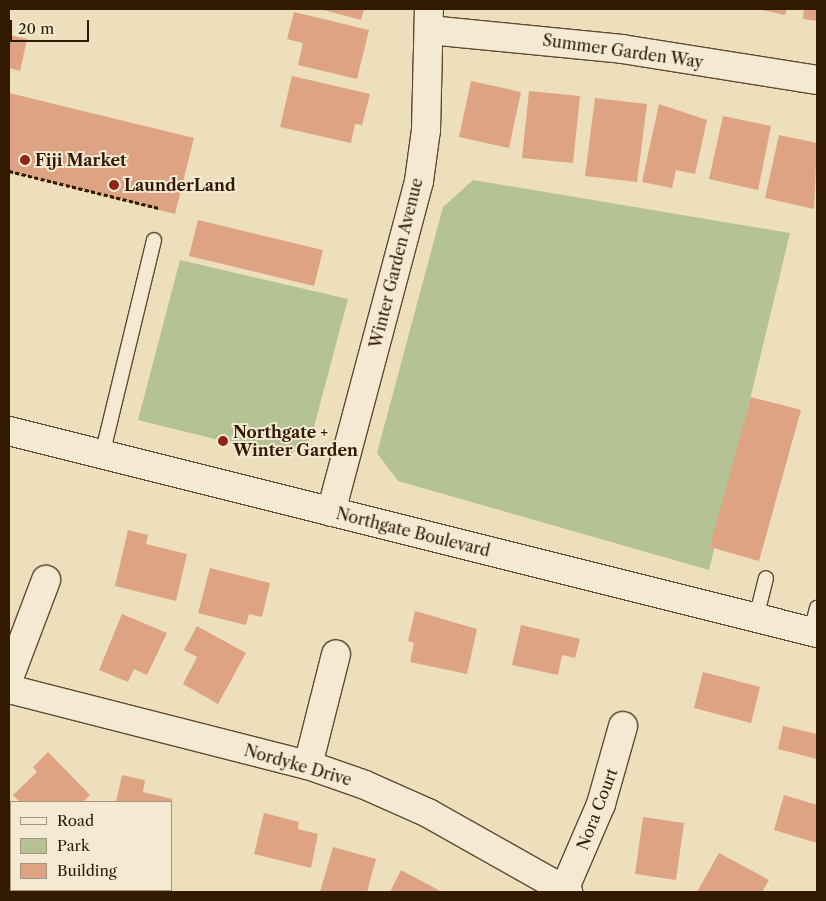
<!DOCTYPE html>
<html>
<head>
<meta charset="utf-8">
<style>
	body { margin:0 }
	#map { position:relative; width:826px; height:901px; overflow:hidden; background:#eedfbc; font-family:"Libre Caslon Text",serif }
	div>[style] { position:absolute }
	.green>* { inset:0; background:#b5c293 }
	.building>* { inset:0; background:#dda383 }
	.path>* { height:3px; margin-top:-1.5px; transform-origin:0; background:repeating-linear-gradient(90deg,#311902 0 4px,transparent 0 6.5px) }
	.roads { filter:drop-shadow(1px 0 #604a30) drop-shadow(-1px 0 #604a30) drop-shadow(0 1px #604a30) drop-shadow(0 -1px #604a30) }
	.lane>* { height:14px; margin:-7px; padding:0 7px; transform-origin:7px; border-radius:7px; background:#f4ead3 }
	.street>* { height:28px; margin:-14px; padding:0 14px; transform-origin:14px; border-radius:14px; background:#f4ead3 }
	.secondary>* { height:28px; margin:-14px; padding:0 14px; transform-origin:14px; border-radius:14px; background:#f4ead3 }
	.dots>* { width:14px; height:14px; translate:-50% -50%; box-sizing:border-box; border:2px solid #f4ead3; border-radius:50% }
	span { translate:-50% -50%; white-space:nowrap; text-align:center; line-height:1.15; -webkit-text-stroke:4px #f4ead3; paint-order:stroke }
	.street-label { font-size:16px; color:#311902 }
	.poi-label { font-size:16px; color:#311902; font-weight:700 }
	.left { translate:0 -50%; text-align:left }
	.frame { position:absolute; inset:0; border:10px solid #311902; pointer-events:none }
	.legend { position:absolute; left:10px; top:801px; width:162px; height:90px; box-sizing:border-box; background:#f4ead3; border:1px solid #a6967f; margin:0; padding:6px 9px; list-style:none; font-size:15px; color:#311902 }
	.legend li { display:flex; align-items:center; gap:10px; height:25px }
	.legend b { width:25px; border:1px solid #a6967f }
	.scale { position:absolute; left:10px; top:20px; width:79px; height:22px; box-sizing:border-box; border:2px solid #311902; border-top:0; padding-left:6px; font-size:15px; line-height:18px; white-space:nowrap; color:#311902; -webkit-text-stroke:4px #f4ead3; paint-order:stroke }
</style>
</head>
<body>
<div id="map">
	<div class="green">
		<i style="clip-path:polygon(473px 180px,790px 233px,709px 570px,398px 481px,377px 453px,443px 207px)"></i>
		<i style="clip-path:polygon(180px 260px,348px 299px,311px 438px,287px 457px,138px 420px)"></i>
	</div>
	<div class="building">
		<i style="clip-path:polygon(320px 9px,364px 9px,361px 20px)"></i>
		<i style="clip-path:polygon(758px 9px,787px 9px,785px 15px)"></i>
		<i style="clip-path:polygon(804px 9px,817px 9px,817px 21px,803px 19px)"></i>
		<i style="clip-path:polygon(294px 12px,369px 30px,357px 79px,298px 65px,303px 43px,287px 39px)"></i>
		<i style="clip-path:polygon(9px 35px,27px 39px,20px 71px,9px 68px)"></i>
		<i style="clip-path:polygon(292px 76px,370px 94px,362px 125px,355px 124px,351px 143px,280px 127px)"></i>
		<i style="clip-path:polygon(471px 81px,521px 92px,509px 148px,459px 137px)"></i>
		<i style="clip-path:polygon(529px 91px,580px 96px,573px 163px,522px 158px)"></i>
		<i style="clip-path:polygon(9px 93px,194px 138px,175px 214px,9px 172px)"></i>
		<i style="clip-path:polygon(595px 98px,647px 104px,637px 182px,585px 176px)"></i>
		<i style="clip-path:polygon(659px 104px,707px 120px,695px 174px,676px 170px,672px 188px,642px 182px)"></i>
		<i style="clip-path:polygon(723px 116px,771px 126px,758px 190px,709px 179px)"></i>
		<i style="clip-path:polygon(779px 135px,817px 143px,814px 209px,765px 198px)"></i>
		<i style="clip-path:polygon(198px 220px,323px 250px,314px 286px,189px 256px)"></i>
		<i style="clip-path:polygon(751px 397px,801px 410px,759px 561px,710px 547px)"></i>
		<i style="clip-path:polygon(128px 530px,148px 535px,146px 544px,187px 554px,176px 601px,115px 586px)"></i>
		<i style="clip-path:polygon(210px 568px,270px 583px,262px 617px,249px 614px,246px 625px,198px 613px)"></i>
		<i style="clip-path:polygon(415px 611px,477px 629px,467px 674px,410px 662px,414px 643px,408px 641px)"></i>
		<i style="clip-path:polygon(122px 614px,167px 633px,147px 675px,134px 669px,128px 682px,99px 670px)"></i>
		<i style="clip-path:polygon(521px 625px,580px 639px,575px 658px,562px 655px,558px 675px,512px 665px)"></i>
		<i style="clip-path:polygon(197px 626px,246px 653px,218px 704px,183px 684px,197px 657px,184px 650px)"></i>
		<i style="clip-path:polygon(703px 672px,760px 687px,751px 723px,694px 708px)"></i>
		<i style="clip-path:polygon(783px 726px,817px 734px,817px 759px,778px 749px)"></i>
		<i style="clip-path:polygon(48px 752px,90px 795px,83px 802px,20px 802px,13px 795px,37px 772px,33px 767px)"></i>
		<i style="clip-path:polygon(122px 775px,145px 780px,143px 792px,172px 799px,172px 802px,116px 802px)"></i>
		<i style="clip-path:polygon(784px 795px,817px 805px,817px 843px,774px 830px)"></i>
		<i style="clip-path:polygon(264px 813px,299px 822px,298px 829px,318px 834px,311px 868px,254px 854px)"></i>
		<i style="clip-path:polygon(643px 817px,684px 823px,676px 880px,635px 874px)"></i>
		<i style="clip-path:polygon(333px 847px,376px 859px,367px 892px,320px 892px)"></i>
		<i style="clip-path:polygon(719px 853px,769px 880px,762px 892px,697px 892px)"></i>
		<i style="clip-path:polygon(9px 861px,11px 890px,43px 892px,9px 892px)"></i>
		<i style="clip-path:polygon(401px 870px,442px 892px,390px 892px)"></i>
		<i style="clip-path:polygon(99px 890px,131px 890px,137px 892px,98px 892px)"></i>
	</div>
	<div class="path">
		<i style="left:9px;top:171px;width:154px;rotate:13.9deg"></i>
	</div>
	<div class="roads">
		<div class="lane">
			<i style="left:102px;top:455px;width:221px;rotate:-76.4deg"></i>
			<i style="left:756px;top:618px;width:41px;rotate:-76deg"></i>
			<i style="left:811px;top:632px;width:25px;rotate:-76deg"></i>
		</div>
		<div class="street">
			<i style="left:429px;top:30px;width:194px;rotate:5.6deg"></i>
			<i style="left:622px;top:49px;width:197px;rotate:9deg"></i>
			<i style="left:331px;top:512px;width:342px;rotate:-75.1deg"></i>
			<i style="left:419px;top:181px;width:51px;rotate:-82.2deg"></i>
			<i style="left:426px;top:130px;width:121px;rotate:-88.6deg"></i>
			<i style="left:9px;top:678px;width:105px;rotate:-69.3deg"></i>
			<i style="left:9px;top:689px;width:309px;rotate:14.3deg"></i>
			<i style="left:308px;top:765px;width:60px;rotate:19.3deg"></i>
			<i style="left:365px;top:785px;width:69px;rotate:24deg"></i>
			<i style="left:428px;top:813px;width:161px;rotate:29.4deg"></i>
			<i style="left:308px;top:765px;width:114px;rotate:-75.8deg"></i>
			<i style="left:564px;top:890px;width:94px;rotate:-66.7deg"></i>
			<i style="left:601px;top:804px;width:81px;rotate:-74.2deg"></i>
		</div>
		<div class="secondary">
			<i style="left:9px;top:431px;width:833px;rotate:14.04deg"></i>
		</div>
	</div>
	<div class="dots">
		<i style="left:25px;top:160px;background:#8f2418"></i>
		<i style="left:114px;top:185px;background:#8f2418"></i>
		<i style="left:223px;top:441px;background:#8f2418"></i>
	</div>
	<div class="street-label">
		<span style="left:623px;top:51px;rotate:8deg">Summer Garden Way</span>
		<span style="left:396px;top:263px;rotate:-76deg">Winter Garden Avenue</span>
		<span style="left:413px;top:532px;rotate:14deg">Northgate Boulevard</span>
		<span style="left:298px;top:765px;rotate:16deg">Nordyke Drive</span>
		<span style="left:597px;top:809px;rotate:-69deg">Nora Court</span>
	</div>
	<div class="poi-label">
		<span class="left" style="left:35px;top:160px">Fiji Market</span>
		<span class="left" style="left:124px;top:185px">LaunderLand</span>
		<span class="left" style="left:233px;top:441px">Northgate +<br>Winter Garden</span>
	</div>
	<div class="frame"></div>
	<ul class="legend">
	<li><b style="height:6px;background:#f4ead3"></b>Road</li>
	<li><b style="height:14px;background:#b5c293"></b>Park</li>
	<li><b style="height:14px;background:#dda383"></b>Building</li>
	</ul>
	<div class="scale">20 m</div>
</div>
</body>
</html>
